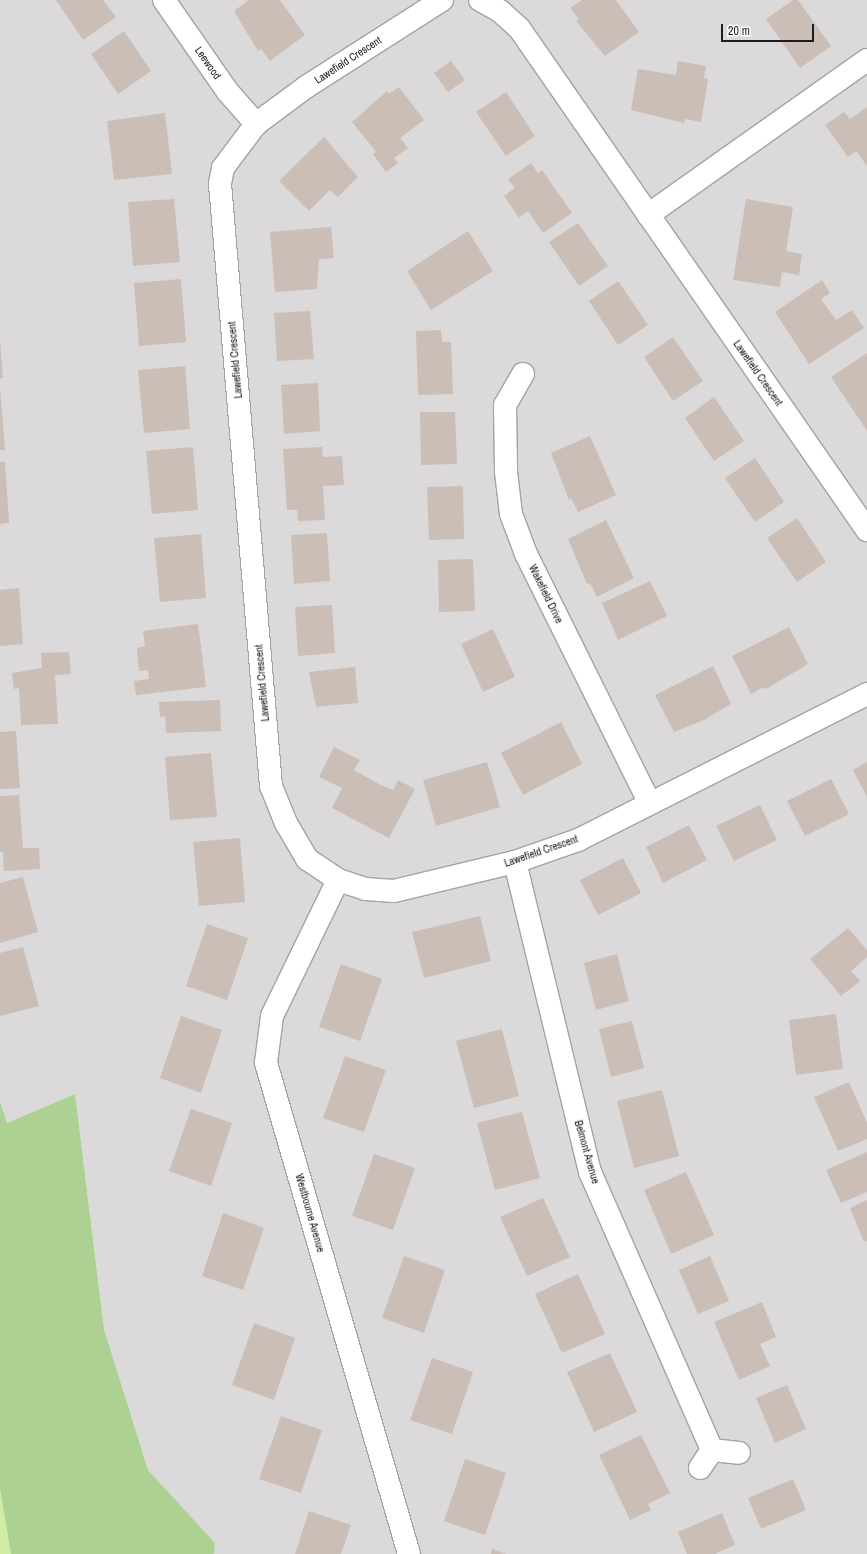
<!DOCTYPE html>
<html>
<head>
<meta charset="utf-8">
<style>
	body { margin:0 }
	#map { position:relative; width:867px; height:1554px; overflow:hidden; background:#efe8e1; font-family:"Archivo Narrow",sans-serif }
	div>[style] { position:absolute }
	.residential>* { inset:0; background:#dbd9da }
	.grass>* { inset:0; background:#d1eda3 }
	.forest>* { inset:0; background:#add193 }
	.building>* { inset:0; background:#cbbeb7 }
	.roads { filter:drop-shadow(1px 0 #a3a3a3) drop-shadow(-1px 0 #a3a3a3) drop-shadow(0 1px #a3a3a3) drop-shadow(0 -1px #a3a3a3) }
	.minor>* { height:22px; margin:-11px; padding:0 11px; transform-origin:11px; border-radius:11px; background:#fff }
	span { translate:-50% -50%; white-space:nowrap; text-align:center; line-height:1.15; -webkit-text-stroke:3px #fff; paint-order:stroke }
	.street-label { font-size:11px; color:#1c1c1c }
	.scale { position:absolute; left:721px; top:24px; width:93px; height:18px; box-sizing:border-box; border:2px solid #1c1c1c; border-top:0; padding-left:5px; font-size:12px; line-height:14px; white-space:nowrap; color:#1c1c1c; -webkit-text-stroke:3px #fff; paint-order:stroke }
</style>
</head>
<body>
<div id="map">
	<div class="residential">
		<i style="clip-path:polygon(0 0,867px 0,867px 1554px,214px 1554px,215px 1543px,148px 1470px,104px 1328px,75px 1094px,7px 1123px,0 1102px)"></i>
	</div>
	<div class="grass">
		<i style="clip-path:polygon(0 1489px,11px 1554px,0 1554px)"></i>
	</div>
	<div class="forest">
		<i style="clip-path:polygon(75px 1094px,104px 1329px,148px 1470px,215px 1543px,214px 1554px,11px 1554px,0 1489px,0 1102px,7px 1123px)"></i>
	</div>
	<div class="building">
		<i style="clip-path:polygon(56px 0,103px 0,116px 17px,83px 40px)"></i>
		<i style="clip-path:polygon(249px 0,280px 0,305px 35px,270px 61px,261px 49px,258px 51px,234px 11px)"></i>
		<i style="clip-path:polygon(582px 0,616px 0,639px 32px,605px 56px,576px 21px,579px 19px,570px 8px)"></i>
		<i style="clip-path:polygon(793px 0,798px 0,831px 46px,800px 68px,766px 19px)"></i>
		<i style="clip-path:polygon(124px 31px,151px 71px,118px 94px,91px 54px)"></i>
		<i style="clip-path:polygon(451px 61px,465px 80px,448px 92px,434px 73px)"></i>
		<i style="clip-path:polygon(678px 61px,706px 66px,704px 78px,708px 79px,701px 122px,685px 119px,684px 123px,631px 110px,638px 69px,676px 75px)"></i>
		<i style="clip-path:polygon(399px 87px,424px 120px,400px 138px,408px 148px,394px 158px,398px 163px,386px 172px,373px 154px,376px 152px,352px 122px,387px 91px,389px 94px)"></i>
		<i style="clip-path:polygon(506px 92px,535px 136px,506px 156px,476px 112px)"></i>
		<i style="clip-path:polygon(867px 107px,867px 166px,856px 151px,848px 157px,825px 125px,844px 112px,850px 119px)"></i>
		<i style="clip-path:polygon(165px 113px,172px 174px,114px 180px,107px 121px)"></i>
		<i style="clip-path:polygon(324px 137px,358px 177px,338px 197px,330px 190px,309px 211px,279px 181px)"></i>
		<i style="clip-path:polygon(531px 163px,538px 173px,542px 170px,572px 213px,543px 233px,528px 211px,519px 218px,504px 196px,515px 188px,508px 179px)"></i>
		<i style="clip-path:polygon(174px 199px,180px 262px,133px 266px,128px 202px)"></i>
		<i style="clip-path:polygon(746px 199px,793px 207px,786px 251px,802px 254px,799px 275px,782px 272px,780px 287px,733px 280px)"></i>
		<i style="clip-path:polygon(578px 223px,608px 266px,579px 286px,549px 242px)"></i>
		<i style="clip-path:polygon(331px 227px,334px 258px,319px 259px,317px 289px,275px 292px,270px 232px)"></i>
		<i style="clip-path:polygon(468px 231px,493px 271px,431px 310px,407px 271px)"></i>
		<i style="clip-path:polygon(181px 279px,186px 342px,139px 346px,134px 283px)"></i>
		<i style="clip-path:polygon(822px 280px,830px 293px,821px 299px,836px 320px,852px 310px,864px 328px,809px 364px,775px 312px)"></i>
		<i style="clip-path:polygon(618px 281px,648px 325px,618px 345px,589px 301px)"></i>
		<i style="clip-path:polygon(310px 311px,314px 359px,277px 361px,274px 313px)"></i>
		<i style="clip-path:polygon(441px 330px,442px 342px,451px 342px,453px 394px,418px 395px,416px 331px)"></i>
		<i style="clip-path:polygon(673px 337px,703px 381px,673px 401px,644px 357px)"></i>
		<i style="clip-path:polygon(0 341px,3px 378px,0 378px)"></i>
		<i style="clip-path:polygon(867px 353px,867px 431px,831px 377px)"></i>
		<i style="clip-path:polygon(185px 366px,190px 429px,144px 433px,138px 370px)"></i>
		<i style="clip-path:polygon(318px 383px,320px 431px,284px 434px,281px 385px)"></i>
		<i style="clip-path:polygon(0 388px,5px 450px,0 450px)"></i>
		<i style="clip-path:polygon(714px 397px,744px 441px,714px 461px,685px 418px)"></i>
		<i style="clip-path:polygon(420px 412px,455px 412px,457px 464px,421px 465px)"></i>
		<i style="clip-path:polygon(590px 436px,616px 495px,578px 512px,571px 498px,569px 500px,551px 453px)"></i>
		<i style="clip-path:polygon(193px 447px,198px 510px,152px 514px,146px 451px)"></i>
		<i style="clip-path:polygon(322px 447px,323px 457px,342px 456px,344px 485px,323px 486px,325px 520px,298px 521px,297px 510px,287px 510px,283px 449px)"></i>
		<i style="clip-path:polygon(755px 458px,784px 502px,755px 522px,725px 478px)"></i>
		<i style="clip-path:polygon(0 462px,5px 462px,9px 523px,0 524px)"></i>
		<i style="clip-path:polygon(463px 486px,464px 539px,429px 540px,427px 487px)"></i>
		<i style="clip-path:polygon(797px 518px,826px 562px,797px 582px,767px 538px)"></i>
		<i style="clip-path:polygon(606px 520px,634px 578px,597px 597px,590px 583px,587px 584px,568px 539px)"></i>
		<i style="clip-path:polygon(327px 533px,330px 581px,294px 584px,291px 535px)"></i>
		<i style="clip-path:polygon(201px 534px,206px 598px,160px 602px,154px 538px)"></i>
		<i style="clip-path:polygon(473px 559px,475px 611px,439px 612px,438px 560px)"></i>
		<i style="clip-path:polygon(650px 581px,667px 616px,618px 640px,602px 603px)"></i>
		<i style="clip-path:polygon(19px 588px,23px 644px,0 646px,0 590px)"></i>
		<i style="clip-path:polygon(332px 605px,335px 653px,298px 656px,295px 607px)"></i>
		<i style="clip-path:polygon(198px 624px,206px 687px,136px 695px,134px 681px,149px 679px,148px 670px,139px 671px,138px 664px,137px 648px,145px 646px,143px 631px)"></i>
		<i style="clip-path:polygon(789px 627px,808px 664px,766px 689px,764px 687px,751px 694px,732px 656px)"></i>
		<i style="clip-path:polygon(493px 629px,515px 677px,483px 692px,461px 644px)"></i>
		<i style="clip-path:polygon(69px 652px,71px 674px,55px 675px,58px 724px,21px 725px,19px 688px,14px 689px,12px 673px,42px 668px,41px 653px)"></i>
		<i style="clip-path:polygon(713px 666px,731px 704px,704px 720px,674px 732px,655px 695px)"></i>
		<i style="clip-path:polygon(355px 667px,358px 703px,316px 707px,309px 672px)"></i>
		<i style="clip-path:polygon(220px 700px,221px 731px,166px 733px,165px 716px,160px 717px,159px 702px)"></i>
		<i style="clip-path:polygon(561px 722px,582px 764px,523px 795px,501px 753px)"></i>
		<i style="clip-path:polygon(16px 731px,20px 788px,0 789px,0 732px)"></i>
		<i style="clip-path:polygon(334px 747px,360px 760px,354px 770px,379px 784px,393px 790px,398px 780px,415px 789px,389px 838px,332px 808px,342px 788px,319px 777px)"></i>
		<i style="clip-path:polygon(211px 753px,217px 817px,170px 820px,165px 757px)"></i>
		<i style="clip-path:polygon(487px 762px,500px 807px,436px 826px,423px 780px)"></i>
		<i style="clip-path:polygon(867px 762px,867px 797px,853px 770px)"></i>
		<i style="clip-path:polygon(831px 779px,849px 814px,805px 836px,787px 801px)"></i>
		<i style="clip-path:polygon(19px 795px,23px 848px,39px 848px,40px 869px,4px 871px,3px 852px,0 852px,0 796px)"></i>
		<i style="clip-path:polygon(760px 805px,777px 840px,734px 861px,716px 826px)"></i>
		<i style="clip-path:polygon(689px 825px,707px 860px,663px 883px,646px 847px)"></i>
		<i style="clip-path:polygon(240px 838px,245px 902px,199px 906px,193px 842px)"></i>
		<i style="clip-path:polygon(623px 858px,641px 893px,598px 915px,580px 880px)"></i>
		<i style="clip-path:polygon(23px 877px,38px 932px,0 943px,0 883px)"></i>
		<i style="clip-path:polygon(480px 916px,491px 961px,424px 978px,412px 932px)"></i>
		<i style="clip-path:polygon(207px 924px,248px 938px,227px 1000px,186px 986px)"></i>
		<i style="clip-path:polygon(848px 928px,867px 950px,867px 957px,851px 971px,860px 981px,841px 996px,810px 959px)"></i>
		<i style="clip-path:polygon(23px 947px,39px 1006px,0 1016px,0 953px)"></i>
		<i style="clip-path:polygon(617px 954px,629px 1001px,596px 1010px,584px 963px)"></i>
		<i style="clip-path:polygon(341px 964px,382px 979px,360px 1041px,319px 1027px)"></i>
		<i style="clip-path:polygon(836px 1014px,843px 1069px,796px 1075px,789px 1020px)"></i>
		<i style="clip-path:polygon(181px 1016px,222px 1030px,201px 1093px,160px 1078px)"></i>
		<i style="clip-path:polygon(632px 1021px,644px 1068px,611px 1077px,599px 1029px)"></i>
		<i style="clip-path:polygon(502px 1029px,519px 1096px,474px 1108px,456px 1041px)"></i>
		<i style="clip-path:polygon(345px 1056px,386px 1070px,364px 1132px,323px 1118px)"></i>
		<i style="clip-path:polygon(849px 1082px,867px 1123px,867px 1139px,838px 1151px,814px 1097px)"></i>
		<i style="clip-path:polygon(662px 1090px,679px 1156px,634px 1168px,617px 1101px)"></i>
		<i style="clip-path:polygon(191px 1109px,232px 1123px,211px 1186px,169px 1171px)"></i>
		<i style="clip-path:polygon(522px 1112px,540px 1178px,495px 1190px,477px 1123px)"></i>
		<i style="clip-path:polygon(867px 1152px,867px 1192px,841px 1203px,826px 1170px)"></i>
		<i style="clip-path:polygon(374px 1154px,415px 1168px,393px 1230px,352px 1216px)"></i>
		<i style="clip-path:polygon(686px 1172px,714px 1235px,671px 1254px,644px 1190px)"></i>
		<i style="clip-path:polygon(543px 1198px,570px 1257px,527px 1276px,500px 1217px)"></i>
		<i style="clip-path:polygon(867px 1200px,867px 1241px,864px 1242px,850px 1208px)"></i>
		<i style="clip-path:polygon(223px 1213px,264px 1228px,243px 1290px,202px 1276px)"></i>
		<i style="clip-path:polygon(404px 1256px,445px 1270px,424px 1333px,382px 1318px)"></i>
		<i style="clip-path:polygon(710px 1256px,729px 1301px,698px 1314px,679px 1270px)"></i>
		<i style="clip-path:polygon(578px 1274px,605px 1334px,562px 1353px,535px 1294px)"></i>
		<i style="clip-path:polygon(762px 1302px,776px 1337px,760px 1344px,770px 1366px,739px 1380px,714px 1322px)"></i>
		<i style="clip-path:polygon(254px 1323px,295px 1338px,274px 1400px,232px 1385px)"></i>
		<i style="clip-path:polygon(610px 1353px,637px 1412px,594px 1432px,567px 1372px)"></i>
		<i style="clip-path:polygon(432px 1358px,473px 1372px,452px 1434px,410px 1420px)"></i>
		<i style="clip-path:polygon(787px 1385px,806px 1429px,775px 1443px,756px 1398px)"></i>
		<i style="clip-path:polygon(281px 1416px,322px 1430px,301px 1493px,259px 1479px)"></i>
		<i style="clip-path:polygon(641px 1435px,670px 1493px,648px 1504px,651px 1510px,630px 1520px,599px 1455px)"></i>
		<i style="clip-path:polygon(465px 1459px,506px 1473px,485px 1535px,444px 1521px)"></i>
		<i style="clip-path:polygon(793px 1479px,806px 1510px,761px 1529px,748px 1498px)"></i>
		<i style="clip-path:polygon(309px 1511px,351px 1525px,341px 1554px,295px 1554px)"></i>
		<i style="clip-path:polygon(722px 1513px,735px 1545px,714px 1554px,687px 1554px,678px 1532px)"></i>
		<i style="clip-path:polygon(492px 1549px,506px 1554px,491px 1554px)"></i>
	</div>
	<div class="roads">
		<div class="minor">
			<i style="left:164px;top:0;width:112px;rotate:55.2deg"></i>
			<i style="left:228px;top:92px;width:43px;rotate:48.8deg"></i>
			<i style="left:442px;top:0;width:161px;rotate:147.4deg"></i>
			<i style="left:306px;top:87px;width:62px;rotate:143.5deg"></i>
			<i style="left:256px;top:124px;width:55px;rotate:126.9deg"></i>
			<i style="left:223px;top:168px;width:16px;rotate:101deg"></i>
			<i style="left:220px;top:184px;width:604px;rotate:85.16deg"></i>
			<i style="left:271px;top:786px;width:40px;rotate:68deg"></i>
			<i style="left:286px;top:823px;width:42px;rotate:59.7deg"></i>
			<i style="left:307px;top:859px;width:37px;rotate:34deg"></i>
			<i style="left:338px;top:880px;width:28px;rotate:18deg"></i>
			<i style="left:365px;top:889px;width:29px;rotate:4deg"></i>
			<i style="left:394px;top:891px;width:124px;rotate:-13.5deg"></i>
			<i style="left:515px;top:862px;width:67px;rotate:-19.2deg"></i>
			<i style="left:578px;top:840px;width:324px;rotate:-26.8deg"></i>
			<i style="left:480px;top:0;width:23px;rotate:29deg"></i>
			<i style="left:500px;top:11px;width:25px;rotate:42deg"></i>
			<i style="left:519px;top:28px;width:611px;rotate:55.27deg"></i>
			<i style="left:648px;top:215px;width:268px;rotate:-35.3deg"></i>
			<i style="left:523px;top:374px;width:36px;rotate:120deg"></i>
			<i style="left:505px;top:405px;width:67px;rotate:89.1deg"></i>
			<i style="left:506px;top:472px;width:42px;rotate:83.2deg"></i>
			<i style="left:511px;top:514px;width:43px;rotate:69.4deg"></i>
			<i style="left:526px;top:554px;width:277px;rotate:63.6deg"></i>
			<i style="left:515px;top:862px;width:319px;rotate:76.4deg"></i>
			<i style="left:590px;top:1172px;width:304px;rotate:66.3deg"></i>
			<i style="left:338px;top:880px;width:151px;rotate:115.9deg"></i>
			<i style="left:272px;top:1016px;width:47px;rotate:97.3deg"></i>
			<i style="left:266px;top:1063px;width:511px;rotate:73.76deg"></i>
			<i style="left:700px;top:1468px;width:22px;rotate:-56deg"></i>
			<i style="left:712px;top:1450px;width:27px;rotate:6deg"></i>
		</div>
	</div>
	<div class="street-label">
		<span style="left:348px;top:60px;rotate:-33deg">Lawefield Crescent</span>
		<span style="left:208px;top:63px;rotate:55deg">Leewood</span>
		<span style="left:235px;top:360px;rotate:-95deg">Lawefield Crescent</span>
		<span style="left:758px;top:373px;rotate:55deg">Lawefield Crescent</span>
		<span style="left:546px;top:594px;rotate:64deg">Wakefield Drive</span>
		<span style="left:262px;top:683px;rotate:-95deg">Lawefield Crescent</span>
		<span style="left:541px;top:851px;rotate:-19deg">Lawefield Crescent</span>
		<span style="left:587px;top:1152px;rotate:74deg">Belmont Avenue</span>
		<span style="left:310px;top:1213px;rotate:74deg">Westbourne Avenue</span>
	</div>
	<div class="scale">20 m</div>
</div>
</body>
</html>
